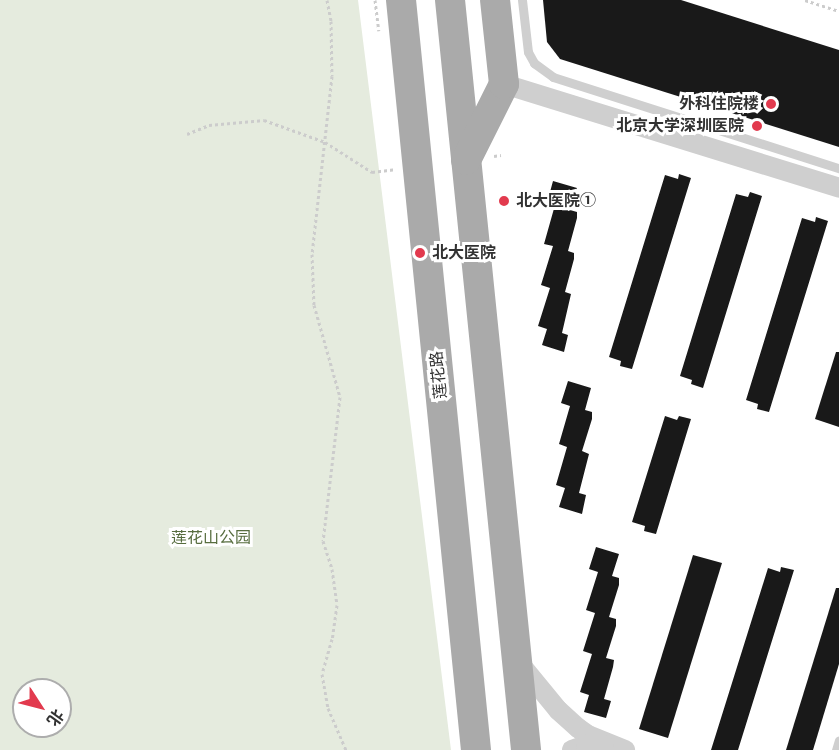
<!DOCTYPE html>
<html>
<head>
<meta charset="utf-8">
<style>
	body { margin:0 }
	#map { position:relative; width:839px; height:750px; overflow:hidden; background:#fff; font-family:Rubik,"Noto Sans SC",sans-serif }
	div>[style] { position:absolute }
	.green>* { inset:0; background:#e5ebde }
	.building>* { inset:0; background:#191919 }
	.path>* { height:3px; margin-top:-1.5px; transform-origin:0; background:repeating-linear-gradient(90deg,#ccc 0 3px,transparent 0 6px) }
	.lane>* { height:9px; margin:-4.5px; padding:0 4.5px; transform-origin:4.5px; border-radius:4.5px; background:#cfcfcf }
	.street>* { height:20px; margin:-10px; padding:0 10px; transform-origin:10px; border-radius:10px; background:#cfcfcf }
	.primary>* { height:30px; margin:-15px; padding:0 15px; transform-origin:15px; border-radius:15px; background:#aaa }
	.dots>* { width:16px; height:16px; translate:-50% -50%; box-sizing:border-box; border:3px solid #fff; border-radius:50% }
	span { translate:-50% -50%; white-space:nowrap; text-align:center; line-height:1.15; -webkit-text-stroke:6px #fff; paint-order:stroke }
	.poi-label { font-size:16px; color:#323232; font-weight:700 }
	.right { translate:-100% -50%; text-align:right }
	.left { translate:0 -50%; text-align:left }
	.street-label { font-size:16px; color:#323232 }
	.park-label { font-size:16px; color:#576d3f }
	.north { position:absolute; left:12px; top:678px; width:60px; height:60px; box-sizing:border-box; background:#fff; border:2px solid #adadad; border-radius:50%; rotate:126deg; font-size:16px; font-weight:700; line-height:24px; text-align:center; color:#323232 }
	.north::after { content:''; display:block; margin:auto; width:21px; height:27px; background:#e23a4e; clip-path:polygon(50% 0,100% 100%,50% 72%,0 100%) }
</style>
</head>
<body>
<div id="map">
	<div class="green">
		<i style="clip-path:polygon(evenodd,0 0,358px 0,451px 750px,0 750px,0 0,24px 690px,60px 690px,60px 726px,24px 726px,24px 690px)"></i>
	</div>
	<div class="building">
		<i style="clip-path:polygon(543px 0,681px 0,839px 50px,839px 147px,560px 59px,547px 42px)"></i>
		<i style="clip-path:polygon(679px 174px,691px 178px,632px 369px,620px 366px,621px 361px,609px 357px,665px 175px,678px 179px)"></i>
		<i style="clip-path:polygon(553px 181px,577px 188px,570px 210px,577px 212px,577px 218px,568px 251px,574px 253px,574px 259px,565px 292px,571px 294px,562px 333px,568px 335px,564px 352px,542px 345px,547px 329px,538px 326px,550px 288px,541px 285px,553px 246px,544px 244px,555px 205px,547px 203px)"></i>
		<i style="clip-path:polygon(750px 192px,762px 196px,703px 388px,691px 384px,692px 380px,680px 376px,736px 194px,748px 197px)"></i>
		<i style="clip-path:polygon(816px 217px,828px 221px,769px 412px,757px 409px,758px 404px,746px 400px,802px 218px,815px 222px)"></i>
		<i style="clip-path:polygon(836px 352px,839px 352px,839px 427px,815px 419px)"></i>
		<i style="clip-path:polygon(568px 381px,591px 388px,585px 410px,592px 412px,592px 419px,582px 451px,589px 454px,579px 493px,586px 495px,582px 514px,559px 507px,565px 488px,556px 485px,567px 447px,559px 444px,570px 406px,561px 403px)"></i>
		<i style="clip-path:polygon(665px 416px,677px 420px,679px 416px,691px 419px,656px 534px,644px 531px,645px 526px,632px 522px)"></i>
		<i style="clip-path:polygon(596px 547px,619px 554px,612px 576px,619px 578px,619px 585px,609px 617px,616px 619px,616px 626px,606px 658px,614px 660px,613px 667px,604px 699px,611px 701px,606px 718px,584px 712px,589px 695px,580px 692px,592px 654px,583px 651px,595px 613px,586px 610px,598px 572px,589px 569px)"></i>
		<i style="clip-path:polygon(693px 555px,722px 563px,668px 738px,639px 729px)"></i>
		<i style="clip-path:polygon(781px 567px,794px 570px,738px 750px,711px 750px,768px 568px,780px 572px)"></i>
		<i style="clip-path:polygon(836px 588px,839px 588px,839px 664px,813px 750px,786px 750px)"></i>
	</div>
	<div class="path">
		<i style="left:327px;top:0;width:21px;rotate:79deg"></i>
		<i style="left:331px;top:21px;width:55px;rotate:89deg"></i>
		<i style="left:332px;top:76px;width:179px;rotate:96.4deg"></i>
		<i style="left:312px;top:254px;width:51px;rotate:87.8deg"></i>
		<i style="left:314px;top:305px;width:96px;rotate:74.2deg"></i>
		<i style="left:340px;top:397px;width:145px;rotate:96.7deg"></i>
		<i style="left:323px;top:541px;width:29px;rotate:72deg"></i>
		<i style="left:332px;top:569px;width:36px;rotate:82deg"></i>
		<i style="left:337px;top:605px;width:34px;rotate:98deg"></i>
		<i style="left:332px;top:639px;width:36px;rotate:106deg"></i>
		<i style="left:322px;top:674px;width:35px;rotate:80deg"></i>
		<i style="left:328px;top:708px;width:46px;rotate:66.8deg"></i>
		<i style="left:375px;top:0;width:31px;rotate:83deg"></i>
		<i style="left:805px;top:0;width:36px;rotate:18deg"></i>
		<i style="left:187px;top:134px;width:24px;rotate:-22deg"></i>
		<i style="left:209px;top:125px;width:55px;rotate:-5.2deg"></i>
		<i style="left:264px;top:120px;width:65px;rotate:19.8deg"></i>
		<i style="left:325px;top:142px;width:56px;rotate:32.6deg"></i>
		<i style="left:372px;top:172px;width:23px;rotate:-7deg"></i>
		<i style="left:494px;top:156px;width:7px;rotate:-8deg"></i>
	</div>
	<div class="lane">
		<i style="left:522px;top:0;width:52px;rotate:83.4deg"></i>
		<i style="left:528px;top:52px;width:13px;rotate:61deg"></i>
		<i style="left:534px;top:63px;width:24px;rotate:36deg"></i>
		<i style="left:553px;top:77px;width:300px;rotate:17.7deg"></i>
		<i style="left:836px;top:750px;width:10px;rotate:-73deg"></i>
	</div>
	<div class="street">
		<i style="left:504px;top:84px;width:351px;rotate:17.2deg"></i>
		<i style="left:517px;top:660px;width:65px;rotate:50.6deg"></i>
		<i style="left:558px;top:710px;width:27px;rotate:42deg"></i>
		<i style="left:578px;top:728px;width:12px;rotate:35deg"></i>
		<i style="left:588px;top:735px;width:40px;rotate:22deg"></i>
		<i style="left:572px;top:750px;width:15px;rotate:-20deg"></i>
		<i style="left:586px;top:745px;width:18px"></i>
	</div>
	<div class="primary">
		<i style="left:401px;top:0;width:754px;rotate:84.29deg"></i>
		<i style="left:450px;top:0;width:754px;rotate:84.21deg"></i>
		<i style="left:466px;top:160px;width:85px;rotate:-63.4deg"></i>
		<i style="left:504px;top:84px;width:84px;rotate:-96.1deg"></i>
	</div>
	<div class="dots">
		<i style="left:771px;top:104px;background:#e23a4e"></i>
		<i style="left:757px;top:126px;background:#e23a4e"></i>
		<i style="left:504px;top:201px;background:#e23a4e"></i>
		<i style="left:420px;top:253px;background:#e23a4e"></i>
	</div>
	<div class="poi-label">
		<span class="right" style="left:759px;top:104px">外科住院楼</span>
		<span class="right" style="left:744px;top:126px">北京大学深圳医院</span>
		<span class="left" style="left:516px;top:201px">北大医院①</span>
		<span class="left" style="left:432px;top:253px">北大医院</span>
	</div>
	<div class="street-label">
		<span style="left:439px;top:375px;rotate:-96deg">莲花路</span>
	</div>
	<div class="park-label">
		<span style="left:211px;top:538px">莲花山公园</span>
	</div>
	<div class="north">北</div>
</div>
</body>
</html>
